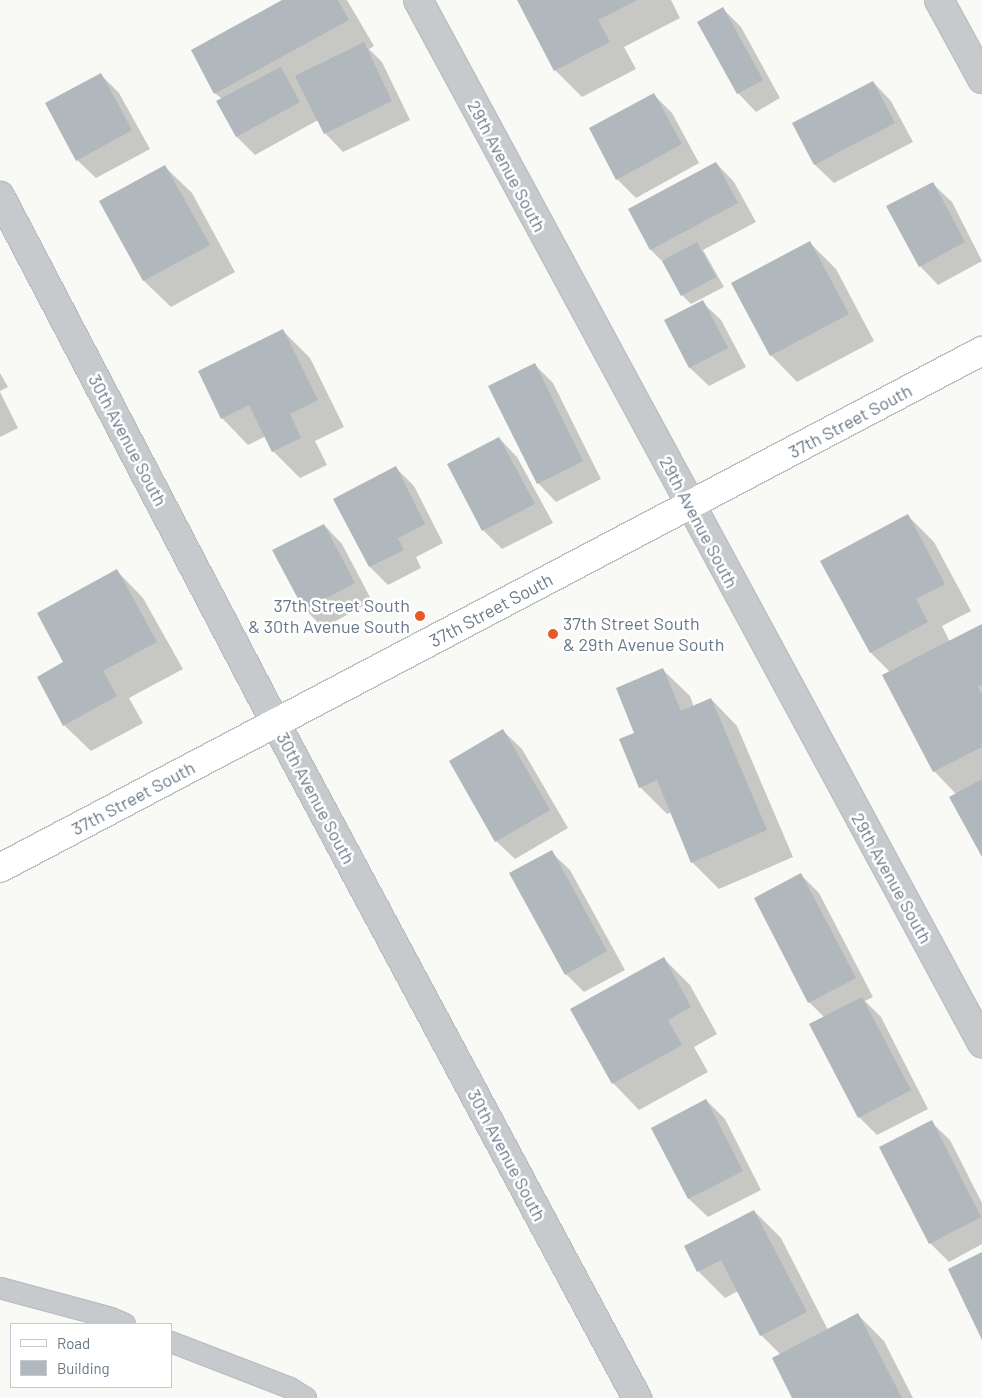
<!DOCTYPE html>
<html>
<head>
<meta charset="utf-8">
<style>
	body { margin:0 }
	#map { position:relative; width:982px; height:1398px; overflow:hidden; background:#f9f9f6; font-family:Barlow,sans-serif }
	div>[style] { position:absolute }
	.shadow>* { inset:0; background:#0003 }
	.building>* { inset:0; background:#b0b7bd }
	.roads { filter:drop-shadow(1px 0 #bbbfc4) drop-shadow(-1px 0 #bbbfc4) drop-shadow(0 1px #bbbfc4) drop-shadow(0 -1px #bbbfc4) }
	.lane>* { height:20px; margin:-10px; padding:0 10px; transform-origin:10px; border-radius:10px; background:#c6cacd }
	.street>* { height:28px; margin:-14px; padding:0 14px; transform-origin:14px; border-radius:14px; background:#c6cacd }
	.secondary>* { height:28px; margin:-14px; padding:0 14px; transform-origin:14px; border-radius:14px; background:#fff }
	.dots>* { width:14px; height:14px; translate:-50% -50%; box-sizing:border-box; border:2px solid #fff; border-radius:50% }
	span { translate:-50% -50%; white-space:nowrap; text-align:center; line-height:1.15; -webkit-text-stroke:5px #fff; paint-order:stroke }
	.street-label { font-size:18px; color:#677888 }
	.poi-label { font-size:18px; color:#677888 }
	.right { translate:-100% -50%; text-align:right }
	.left { translate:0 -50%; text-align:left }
	.legend { position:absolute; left:10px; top:1323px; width:162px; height:65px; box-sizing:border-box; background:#fff; border:1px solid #c2c9cf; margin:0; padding:6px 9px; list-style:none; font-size:15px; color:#677888 }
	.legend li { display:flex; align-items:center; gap:10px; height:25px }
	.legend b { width:25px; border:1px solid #c2c9cf }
</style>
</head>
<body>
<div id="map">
	<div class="shadow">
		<i style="clip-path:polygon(284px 0,347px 0,374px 46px,369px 49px,382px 62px,410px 120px,343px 152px,325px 133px,318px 120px,255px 155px,237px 137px,222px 99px,215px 93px)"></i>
		<i style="clip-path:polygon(519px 0,671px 0,680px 18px,624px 47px,636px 69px,582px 97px,555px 70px)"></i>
		<i style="clip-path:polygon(723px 9px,741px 27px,780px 98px,756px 112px,738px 93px)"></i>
		<i style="clip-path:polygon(101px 75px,119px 93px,150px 149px,96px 178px,77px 160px)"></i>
		<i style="clip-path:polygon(873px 82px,891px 101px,913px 142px,834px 183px,815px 165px,793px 124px)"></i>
		<i style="clip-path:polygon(654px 95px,672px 113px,699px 163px,636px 198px,617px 179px)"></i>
		<i style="clip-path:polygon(716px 163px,734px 182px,756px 222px,703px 250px,724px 287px,691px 304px,682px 295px,665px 264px,651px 250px,630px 209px)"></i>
		<i style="clip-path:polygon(165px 167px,192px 193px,235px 272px,171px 307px,144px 281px,101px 202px)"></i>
		<i style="clip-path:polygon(933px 184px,952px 202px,982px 261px,938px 285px,920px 266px)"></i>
		<i style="clip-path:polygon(809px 242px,836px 269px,874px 341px,797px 382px,771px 355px)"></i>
		<i style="clip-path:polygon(702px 302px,721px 320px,746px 367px,709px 386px,690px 368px,666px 321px)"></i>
		<i style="clip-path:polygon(283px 331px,310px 358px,344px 427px,315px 441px,327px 465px,300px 478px,273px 451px,266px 436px,248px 445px,222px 418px)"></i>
		<i style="clip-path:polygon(534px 364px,553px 383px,601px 479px,556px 502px,538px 483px)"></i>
		<i style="clip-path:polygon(0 373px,8px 387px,0 391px)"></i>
		<i style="clip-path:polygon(0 392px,18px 428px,0 437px)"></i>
		<i style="clip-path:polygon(499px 438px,517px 457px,553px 523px,502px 549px,484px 531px,449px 465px)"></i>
		<i style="clip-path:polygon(396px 468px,414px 486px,443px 543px,416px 557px,421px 568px,388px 585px,370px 567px,335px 500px)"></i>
		<i style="clip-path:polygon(908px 516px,934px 542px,971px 611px,942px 626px,950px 642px,982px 625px,982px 854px,956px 794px,934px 771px,890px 672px,871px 653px)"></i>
		<i style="clip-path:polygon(324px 525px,342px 544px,372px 601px,323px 628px,305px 609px)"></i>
		<i style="clip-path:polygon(117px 571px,143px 598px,183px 669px,129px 698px,143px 723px,91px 751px,64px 725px)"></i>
		<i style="clip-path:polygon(663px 670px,690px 696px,694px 707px,711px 699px,737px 726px,793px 857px,719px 889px,692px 862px,672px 812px,667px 814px,640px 787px,636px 734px)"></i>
		<i style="clip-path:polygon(503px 731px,522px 749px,568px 828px,515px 859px,496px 841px)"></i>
		<i style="clip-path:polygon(551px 852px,570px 870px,625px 970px,584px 992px,566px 974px)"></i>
		<i style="clip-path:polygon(801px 875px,819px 893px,873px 997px,865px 1001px,881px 1017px,928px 1109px,877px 1135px,859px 1117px,825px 1018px,809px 1002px)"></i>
		<i style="clip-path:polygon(664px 959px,690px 985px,717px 1034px,694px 1047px,708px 1072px,639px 1110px,613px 1083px)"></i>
		<i style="clip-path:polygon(706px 1100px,725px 1119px,761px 1190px,708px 1217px,689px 1199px,653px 1128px)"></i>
		<i style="clip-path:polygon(931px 1122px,950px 1140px,982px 1203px,982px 1244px,949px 1262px,930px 1243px)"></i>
		<i style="clip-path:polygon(754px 1211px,781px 1238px,828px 1330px,857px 1314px,884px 1341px,913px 1398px,793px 1398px,781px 1355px,761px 1335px,738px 1291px,725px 1298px,698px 1271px)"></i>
	</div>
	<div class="building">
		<i style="clip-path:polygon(282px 0,338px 0,349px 20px,214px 94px,191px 50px)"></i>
		<i style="clip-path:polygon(517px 0,637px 0,598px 20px,610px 42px,554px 71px)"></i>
		<i style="clip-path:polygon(723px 7px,763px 80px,737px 94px,697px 22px)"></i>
		<i style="clip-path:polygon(364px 42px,392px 101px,324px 134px,295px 76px)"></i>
		<i style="clip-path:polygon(281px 67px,300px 102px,236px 137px,216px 101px)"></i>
		<i style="clip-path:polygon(101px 73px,132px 130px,76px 161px,45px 103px)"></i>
		<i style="clip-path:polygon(873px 81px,895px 123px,814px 165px,792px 123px)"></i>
		<i style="clip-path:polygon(654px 93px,682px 144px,616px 180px,589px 128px)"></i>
		<i style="clip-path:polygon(716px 162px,738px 203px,650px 250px,628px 209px)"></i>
		<i style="clip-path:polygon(165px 165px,210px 245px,143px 281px,99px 201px)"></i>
		<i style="clip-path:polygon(933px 182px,965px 242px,919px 267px,886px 206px)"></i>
		<i style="clip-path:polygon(810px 241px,849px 314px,770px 356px,731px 283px)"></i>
		<i style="clip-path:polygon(697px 242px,716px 277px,681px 296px,662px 261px)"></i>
		<i style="clip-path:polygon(703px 300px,728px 348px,689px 368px,664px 320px)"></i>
		<i style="clip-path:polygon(283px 329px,318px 400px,290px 414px,301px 438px,272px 452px,249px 405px,221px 419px,198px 371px)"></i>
		<i style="clip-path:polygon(535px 363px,583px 461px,537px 484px,488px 386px)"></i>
		<i style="clip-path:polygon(499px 437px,535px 504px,482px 531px,447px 464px)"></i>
		<i style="clip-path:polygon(396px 466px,425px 524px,398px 538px,404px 550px,369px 567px,333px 499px)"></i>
		<i style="clip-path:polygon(908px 514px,945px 584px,916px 599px,928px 622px,870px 653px,820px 561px)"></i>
		<i style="clip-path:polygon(324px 524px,355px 583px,304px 610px,272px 550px)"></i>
		<i style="clip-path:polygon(117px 569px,157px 642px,103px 671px,117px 696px,63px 726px,37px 677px,63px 662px,37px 613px)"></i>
		<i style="clip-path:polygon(982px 624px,982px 685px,978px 687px,982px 694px,982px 747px,933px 772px,882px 675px)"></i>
		<i style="clip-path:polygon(663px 668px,681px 711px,711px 698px,767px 830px,691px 863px,657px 780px,639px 788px,619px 739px,634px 733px,616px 688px)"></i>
		<i style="clip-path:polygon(503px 729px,550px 810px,495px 842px,449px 761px)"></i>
		<i style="clip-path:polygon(982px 779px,982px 857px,949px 797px)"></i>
		<i style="clip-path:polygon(552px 850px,607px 951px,565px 975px,509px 873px)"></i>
		<i style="clip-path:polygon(801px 873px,856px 978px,808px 1003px,754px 898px)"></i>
		<i style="clip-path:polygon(664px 957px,691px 1007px,668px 1020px,682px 1045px,612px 1084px,570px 1009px)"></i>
		<i style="clip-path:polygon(862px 997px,911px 1090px,858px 1118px,809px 1024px)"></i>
		<i style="clip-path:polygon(706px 1099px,743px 1171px,688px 1199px,651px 1128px)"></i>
		<i style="clip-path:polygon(932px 1120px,981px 1217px,929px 1244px,879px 1147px)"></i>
		<i style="clip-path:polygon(754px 1210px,807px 1312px,760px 1336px,721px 1260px,697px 1272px,684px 1246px)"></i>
		<i style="clip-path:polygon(982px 1252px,982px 1340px,948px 1269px)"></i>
		<i style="clip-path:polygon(858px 1313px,902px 1398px,792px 1398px,772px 1358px)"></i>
	</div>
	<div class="roads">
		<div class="lane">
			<i style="left:0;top:1288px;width:115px;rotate:15.1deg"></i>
			<i style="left:111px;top:1318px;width:15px;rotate:23deg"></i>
			<i style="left:171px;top:1342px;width:128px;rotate:21.1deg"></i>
			<i style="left:290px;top:1388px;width:19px;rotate:32deg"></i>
		</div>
		<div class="street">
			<i style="left:418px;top:0;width:1186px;rotate:61.6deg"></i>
			<i style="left:939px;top:0;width:90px;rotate:61.4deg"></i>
			<i style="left:0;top:196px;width:594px;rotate:62.4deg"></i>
			<i style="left:275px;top:722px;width:767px;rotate:61.83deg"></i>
		</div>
		<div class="secondary">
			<i style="left:0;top:868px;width:1110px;rotate:-27.77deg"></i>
		</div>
	</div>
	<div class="dots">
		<i style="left:420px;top:616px;background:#e95826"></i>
		<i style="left:553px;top:634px;background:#e95826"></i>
	</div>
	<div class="street-label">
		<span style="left:507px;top:166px;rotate:62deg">29th Avenue South</span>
		<span style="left:850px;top:421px;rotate:-28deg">37th Street South</span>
		<span style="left:128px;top:440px;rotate:62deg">30th Avenue South</span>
		<span style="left:699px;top:522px;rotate:62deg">29th Avenue South</span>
		<span style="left:491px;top:610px;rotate:-28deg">37th Street South</span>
		<span style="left:133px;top:798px;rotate:-28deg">37th Street South</span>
		<span style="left:316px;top:798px;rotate:62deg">30th Avenue South</span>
		<span style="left:892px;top:878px;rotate:61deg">29th Avenue South</span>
		<span style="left:507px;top:1155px;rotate:62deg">30th Avenue South</span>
	</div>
	<div class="poi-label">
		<span class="right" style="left:410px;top:616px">37th Street South<br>&amp; 30th Avenue South</span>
		<span class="left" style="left:563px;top:634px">37th Street South<br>&amp; 29th Avenue South</span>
	</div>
	<ul class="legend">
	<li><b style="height:6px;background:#fff"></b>Road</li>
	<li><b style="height:14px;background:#b0b7bd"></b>Building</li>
	</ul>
</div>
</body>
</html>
